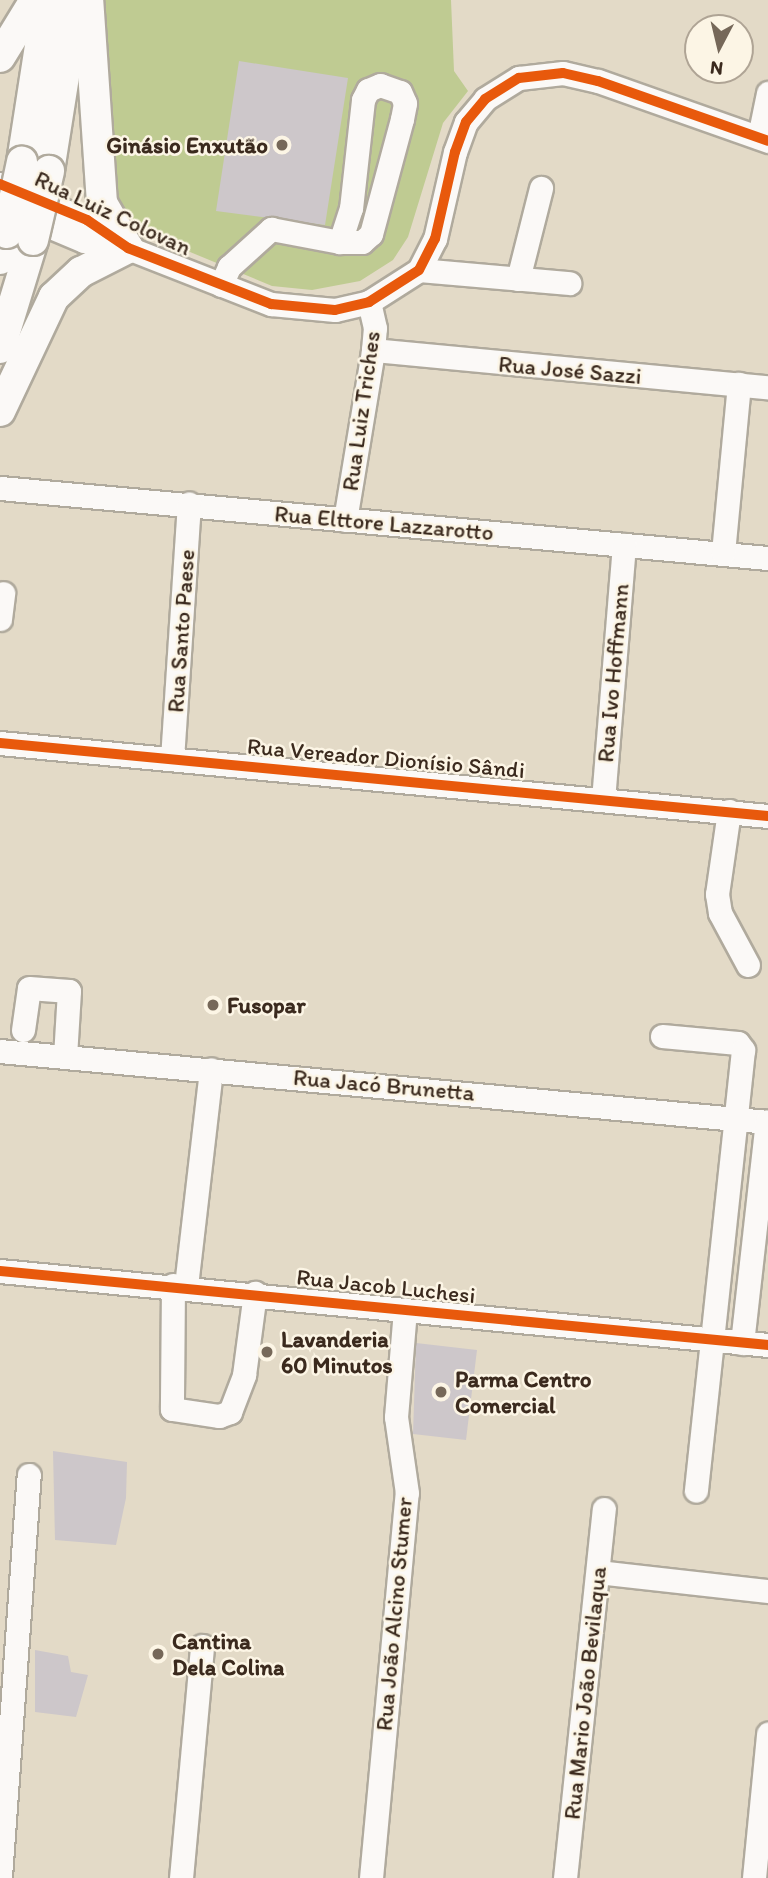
<!DOCTYPE html>
<html>
<head>
<meta charset="utf-8">
<style>
	body { margin:0 }
	#map { position:relative; width:768px; height:1878px; overflow:hidden; background:#e3dac7; font-family:Itim,sans-serif }
	div>[style] { position:absolute }
	.green>* { inset:0; background:#bfcb92 }
	.building>* { inset:0; background:#cdc7ca }
	.roads { filter:drop-shadow(2px 0 #b0aa9d) drop-shadow(-2px 0 #b0aa9d) drop-shadow(0 2px #b0aa9d) drop-shadow(0 -2px #b0aa9d) }
	.minor>* { height:23px; margin:-11.5px; padding:0 11.5px; transform-origin:11.5px; border-radius:11.5px; background:#fbf9f7 }
	.major>* { height:30px; margin:-15px; padding:0 15px; transform-origin:15px; border-radius:15px; background:#fbf9f7 }
	.bridges { filter:drop-shadow(2px 0 #b0aa9d) drop-shadow(-2px 0 #b0aa9d) drop-shadow(0 2px #b0aa9d) drop-shadow(0 -2px #b0aa9d) }
	.major-bridge>* { height:30px; margin:-15px; padding:0 15px; transform-origin:15px; border-radius:15px; background:#fbf9f7 }
	.cycleway>* { height:10px; margin:-5px; padding:0 5px; transform-origin:5px; border-radius:5px; background:#e8590c }
	.dots>* { width:19px; height:19px; translate:-50% -50%; box-sizing:border-box; border:4px solid #fcf5e5; border-radius:50% }
	span { translate:-50% -50%; white-space:nowrap; text-align:center; line-height:1.15; -webkit-text-stroke:5px #fcf5e5; paint-order:stroke }
	.poi-label { font-size:23px; color:#3b2a1e; font-weight:700 }
	.right { translate:-100% -50%; text-align:right }
	.left { translate:0 -50%; text-align:left }
	.street-label { font-size:23px; color:#3b2a1e }
	.north { position:absolute; left:684px; top:14px; width:70px; height:70px; box-sizing:border-box; background:#fcf5e5; border:2px solid #afa495; border-radius:50%; rotate:187deg; font-size:19px; font-weight:700; line-height:28px; text-align:center; color:#3b2a1e }
	.north::after { content:''; display:block; margin:auto; width:24px; height:32px; background:#766859; clip-path:polygon(50% 0,100% 100%,50% 72%,0 100%) }
</style>
</head>
<body>
<div id="map">
	<div class="green">
		<i style="clip-path:polygon(99px 0,451px 0,454px 71px,468px 91px,443px 123px,408px 237px,393px 260px,360px 281px,312px 290px,272px 286px,125px 225px,110px 206px)"></i>
	</div>
	<div class="building">
		<i style="clip-path:polygon(239px 61px,348px 78px,325px 225px,216px 211px)"></i>
		<i style="clip-path:polygon(416px 1343px,477px 1350px,466px 1440px,413px 1434px)"></i>
		<i style="clip-path:polygon(53px 1451px,127px 1462px,126px 1498px,116px 1545px,55px 1540px)"></i>
		<i style="clip-path:polygon(35px 1650px,68px 1656px,71px 1672px,88px 1675px,76px 1717px,35px 1712px)"></i>
	</div>
	<div class="roads">
		<div class="minor">
			<i style="left:759px;top:137px;width:45px;rotate:-78.4deg"></i>
			<i style="left:0;top:184px;width:94px;rotate:22.5deg"></i>
			<i style="left:87px;top:220px;width:50px;rotate:34.3deg"></i>
			<i style="left:128px;top:248px;width:154px;rotate:21.4deg"></i>
			<i style="left:271px;top:304px;width:64px;rotate:5.4deg"></i>
			<i style="left:335px;top:310px;width:35px;rotate:-13deg"></i>
			<i style="left:369px;top:302px;width:59px;rotate:-32.6deg"></i>
			<i style="left:419px;top:270px;width:35px;rotate:-63deg"></i>
			<i style="left:435px;top:239px;width:89px;rotate:-77.1deg"></i>
			<i style="left:455px;top:152px;width:32px;rotate:-70deg"></i>
			<i style="left:466px;top:122px;width:30px;rotate:-50deg"></i>
			<i style="left:485px;top:99px;width:40px;rotate:-32deg"></i>
			<i style="left:519px;top:78px;width:44px;rotate:-6.5deg"></i>
			<i style="left:563px;top:73px;width:36px;rotate:13deg"></i>
			<i style="left:598px;top:81px;width:180px;rotate:19.4deg"></i>
			<i style="left:22px;top:215px;width:67px;rotate:22.8deg"></i>
			<i style="left:84px;top:241px;width:43px;rotate:9.5deg"></i>
			<i style="left:419px;top:270px;width:151px;rotate:5deg"></i>
			<i style="left:518px;top:279px;width:94px;rotate:-75.8deg"></i>
			<i style="left:221px;top:285px;width:20px;rotate:-66deg"></i>
			<i style="left:229px;top:267px;width:57px;rotate:-42.1deg"></i>
			<i style="left:271px;top:229px;width:70px;rotate:10.7deg"></i>
			<i style="left:340px;top:242px;width:22px"></i>
			<i style="left:362px;top:242px;width:12px;rotate:-42deg"></i>
			<i style="left:371px;top:234px;width:119px;rotate:-74.9deg"></i>
			<i style="left:402px;top:119px;width:16px;rotate:-79deg"></i>
			<i style="left:405px;top:103px;width:12px;rotate:-114deg"></i>
			<i style="left:400px;top:92px;width:21px;rotate:-161deg"></i>
			<i style="left:380px;top:85px;width:13px;rotate:157deg"></i>
			<i style="left:368px;top:90px;width:11px;rotate:117deg"></i>
			<i style="left:363px;top:100px;width:109px;rotate:96.3deg"></i>
			<i style="left:351px;top:208px;width:36px;rotate:108deg"></i>
			<i style="left:373px;top:350px;width:397px;rotate:5.4deg"></i>
			<i style="left:0;top:488px;width:771px;rotate:5.21deg"></i>
			<i style="left:345px;top:520px;width:172px;rotate:-80.6deg"></i>
			<i style="left:373px;top:350px;width:22px;rotate:-85deg"></i>
			<i style="left:375px;top:328px;width:27px;rotate:-103deg"></i>
			<i style="left:723px;top:553px;width:170px;rotate:-84.6deg"></i>
			<i style="left:0;top:619px;width:26px;rotate:-83deg"></i>
			<i style="left:0;top:743px;width:771px;rotate:5.43deg"></i>
			<i style="left:172px;top:759px;width:256px;rotate:-86.2deg"></i>
			<i style="left:603px;top:800px;width:256px;rotate:-85.3deg"></i>
			<i style="left:729px;top:811px;width:84px;rotate:98.2deg"></i>
			<i style="left:717px;top:894px;width:19px;rotate:81deg"></i>
			<i style="left:720px;top:913px;width:59px;rotate:61.7deg"></i>
			<i style="left:23px;top:1030px;width:42px;rotate:-81.9deg"></i>
			<i style="left:29px;top:988px;width:40px;rotate:4.3deg"></i>
			<i style="left:69px;top:991px;width:66px;rotate:93.5deg"></i>
			<i style="left:662px;top:1036px;width:76px;rotate:5.3deg"></i>
			<i style="left:738px;top:1043px;width:9px;rotate:54deg"></i>
			<i style="left:743px;top:1050px;width:443px;rotate:96.1deg"></i>
			<i style="left:0;top:1051px;width:771px;rotate:5.28deg"></i>
			<i style="left:0;top:1271px;width:772px;rotate:5.5deg"></i>
			<i style="left:173px;top:1285px;width:124px;rotate:90.5deg"></i>
			<i style="left:172px;top:1409px;width:48px;rotate:8.5deg"></i>
			<i style="left:219px;top:1416px;width:12px;rotate:-20deg"></i>
			<i style="left:230px;top:1412px;width:40px;rotate:-69deg"></i>
			<i style="left:244px;top:1375px;width:83px;rotate:-82.4deg"></i>
			<i style="left:186px;top:1286px;width:218px;rotate:-83.4deg"></i>
			<i style="left:742px;top:1343px;width:223px;rotate:-83.6deg"></i>
			<i style="left:598px;top:1572px;width:171px;rotate:6.4deg"></i>
			<i style="left:0;top:1876px;width:402px;rotate:-85.9deg"></i>
			<i style="left:181px;top:1878px;width:233px;rotate:-84.8deg"></i>
			<i style="left:371px;top:1878px;width:387px;rotate:-84.7deg"></i>
			<i style="left:407px;top:1493px;width:77px;rotate:-98.2deg"></i>
			<i style="left:396px;top:1417px;width:108px;rotate:-85.2deg"></i>
			<i style="left:565px;top:1878px;width:371px;rotate:-84deg"></i>
			<i style="left:754px;top:1878px;width:145px;rotate:-84.4deg"></i>
		</div>
		<div class="major">
			<i style="left:0;top:57px;width:67px;rotate:-58.4deg"></i>
			<i style="left:22px;top:162px;width:164px;rotate:-81.2deg"></i>
			<i style="left:49px;top:171px;width:173px;rotate:-81deg"></i>
			<i style="left:0;top:259px;width:27px;rotate:-75deg"></i>
			<i style="left:0;top:348px;width:113px;rotate:-73deg"></i>
			<i style="left:0;top:411px;width:126px;rotate:-64.7deg"></i>
			<i style="left:54px;top:297px;width:37px;rotate:-43deg"></i>
			<i style="left:81px;top:272px;width:53px;rotate:-27.1deg"></i>
			<i style="left:128px;top:248px;width:52px;rotate:-120deg"></i>
			<i style="left:102px;top:203px;width:203px;rotate:-93.9deg"></i>
		</div>
	</div>
	<div class="bridges">
		<div class="major-bridge">
			<i style="left:7px;top:233px;width:73px;rotate:-78.1deg"></i>
			<i style="left:33px;top:240px;width:71px;rotate:-76.9deg"></i>
		</div>
	</div>
	<div class="cycleway">
		<i style="left:0;top:184px;width:94px;rotate:22.5deg"></i>
		<i style="left:87px;top:220px;width:50px;rotate:34.3deg"></i>
		<i style="left:128px;top:248px;width:154px;rotate:21.4deg"></i>
		<i style="left:271px;top:304px;width:64px;rotate:5.4deg"></i>
		<i style="left:335px;top:310px;width:35px;rotate:-13deg"></i>
		<i style="left:369px;top:302px;width:59px;rotate:-32.6deg"></i>
		<i style="left:419px;top:270px;width:35px;rotate:-63deg"></i>
		<i style="left:435px;top:239px;width:89px;rotate:-77.1deg"></i>
		<i style="left:455px;top:152px;width:32px;rotate:-70deg"></i>
		<i style="left:466px;top:122px;width:30px;rotate:-50deg"></i>
		<i style="left:485px;top:99px;width:40px;rotate:-32deg"></i>
		<i style="left:519px;top:78px;width:44px;rotate:-6.5deg"></i>
		<i style="left:563px;top:73px;width:36px;rotate:13deg"></i>
		<i style="left:598px;top:81px;width:180px;rotate:19.4deg"></i>
		<i style="left:0;top:743px;width:771px;rotate:5.43deg"></i>
		<i style="left:0;top:1271px;width:772px;rotate:5.5deg"></i>
	</div>
	<div class="dots">
		<i style="left:282px;top:145px;background:#766859"></i>
		<i style="left:213px;top:1005px;background:#766859"></i>
		<i style="left:267px;top:1352px;background:#766859"></i>
		<i style="left:441px;top:1392px;background:#766859"></i>
		<i style="left:158px;top:1654px;background:#766859"></i>
	</div>
	<div class="poi-label">
		<span class="right" style="left:268px;top:145px">Ginásio Enxutão</span>
		<span class="left" style="left:227px;top:1005px">Fusopar</span>
		<span class="left" style="left:281px;top:1352px">Lavanderia<br>60 Minutos</span>
		<span class="left" style="left:455px;top:1392px">Parma Centro<br>Comercial</span>
		<span class="left" style="left:172px;top:1654px">Cantina<br>Dela Colina</span>
	</div>
	<div class="street-label">
		<span style="left:113px;top:213px;rotate:25deg">Rua Luiz Colovan</span>
		<span style="left:570px;top:370px;rotate:5deg">Rua José Sazzi</span>
		<span style="left:361px;top:411px;rotate:-82deg">Rua Luiz Triches</span>
		<span style="left:384px;top:523px;rotate:5deg">Rua Elttore Lazzarotto</span>
		<span style="left:181px;top:631px;rotate:-86deg">Rua Santo Paese</span>
		<span style="left:613px;top:673px;rotate:-85deg">Rua Ivo Hoffmann</span>
		<span style="left:386px;top:758px;rotate:5deg">Rua Vereador Dionísio Sândi</span>
		<span style="left:384px;top:1085px;rotate:5deg">Rua Jacó Brunetta</span>
		<span style="left:386px;top:1286px;rotate:6deg">Rua Jacob Luchesi</span>
		<span style="left:394px;top:1614px;rotate:-85deg">Rua João Alcino Stumer</span>
		<span style="left:585px;top:1693px;rotate:-84deg">Rua Mario João Bevilaqua</span>
	</div>
	<div class="north">N</div>
</div>
</body>
</html>
